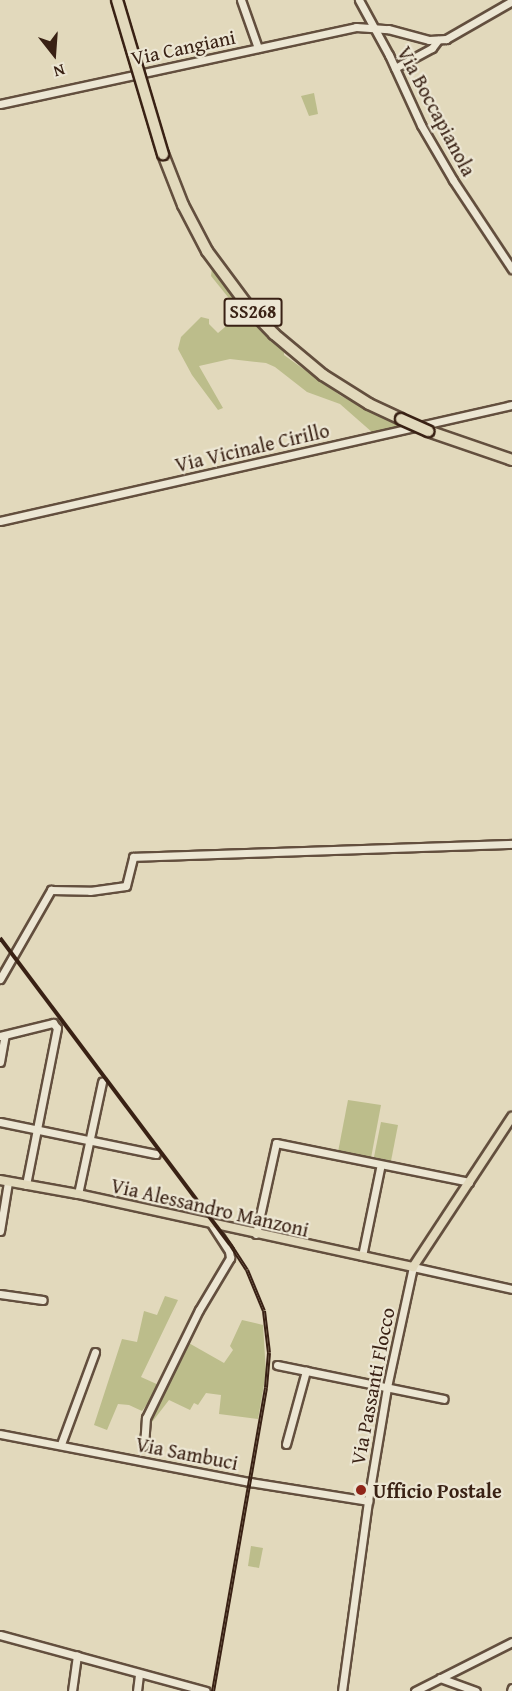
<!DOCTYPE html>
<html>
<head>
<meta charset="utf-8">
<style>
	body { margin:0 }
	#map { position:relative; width:512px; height:1691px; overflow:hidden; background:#e2d9bc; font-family:"Gentium Book Plus",serif }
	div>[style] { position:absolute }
	.green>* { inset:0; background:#bcbd8b }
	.roads { filter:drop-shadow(2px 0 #634f3e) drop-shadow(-2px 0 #634f3e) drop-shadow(0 2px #634f3e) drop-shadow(0 -2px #634f3e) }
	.minor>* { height:7px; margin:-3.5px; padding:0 3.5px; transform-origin:3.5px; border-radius:3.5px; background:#ece6d3 }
	.major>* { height:8px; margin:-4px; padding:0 4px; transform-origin:4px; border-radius:4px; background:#e2d9bc }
	.highway>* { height:10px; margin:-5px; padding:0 5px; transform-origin:5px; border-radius:5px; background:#e2d9bc }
	.rail>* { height:4px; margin-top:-2px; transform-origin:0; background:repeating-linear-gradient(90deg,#ece6d3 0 4.5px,#392114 0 9px); box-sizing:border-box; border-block:2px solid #392114 }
	.bridges { filter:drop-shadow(2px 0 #392114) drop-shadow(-2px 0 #392114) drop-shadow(0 2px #392114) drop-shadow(0 -2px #392114) }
	.highway-bridge>* { height:10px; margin:-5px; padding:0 5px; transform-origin:5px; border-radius:5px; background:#e2d9bc }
	.dots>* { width:16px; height:16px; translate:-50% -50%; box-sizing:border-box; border:3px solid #ece6d3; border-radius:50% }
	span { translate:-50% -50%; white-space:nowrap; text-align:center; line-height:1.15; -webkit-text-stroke:4.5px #ece6d3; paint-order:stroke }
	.shield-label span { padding:2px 4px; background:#ece6d3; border:2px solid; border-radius:4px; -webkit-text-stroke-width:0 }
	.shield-label { font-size:18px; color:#392114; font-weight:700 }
	.street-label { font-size:20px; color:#392114 }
	.poi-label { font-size:20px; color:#392114; font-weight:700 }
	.left { translate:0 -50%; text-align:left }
	.north { position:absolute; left:24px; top:24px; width:60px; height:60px; -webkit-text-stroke:4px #ece6d3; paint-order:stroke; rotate:163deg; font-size:16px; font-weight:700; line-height:24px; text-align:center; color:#392114 }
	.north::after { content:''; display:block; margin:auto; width:21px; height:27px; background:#392114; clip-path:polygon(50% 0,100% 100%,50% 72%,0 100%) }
</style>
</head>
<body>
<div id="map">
	<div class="green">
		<i style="clip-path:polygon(314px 93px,318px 114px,309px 116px,301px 96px)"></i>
		<i style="clip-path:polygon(212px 268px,232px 295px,284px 352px,284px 355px,341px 396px,402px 427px,373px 433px,340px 404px,307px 392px,275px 367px,266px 363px,230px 359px,199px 366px,223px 408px,218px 410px,192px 375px,178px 349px,181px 337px,201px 317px,209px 319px,209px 324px,218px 333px,225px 327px,226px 315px,249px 323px,211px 276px)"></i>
		<i style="clip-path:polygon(348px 1100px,381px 1105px,371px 1158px,338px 1152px)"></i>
		<i style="clip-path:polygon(381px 1122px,398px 1125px,391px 1161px,374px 1157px)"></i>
		<i style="clip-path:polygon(165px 1296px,178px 1300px,141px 1377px,161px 1386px,187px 1342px,224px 1363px,233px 1350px,230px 1346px,242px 1320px,263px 1325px,266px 1373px,258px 1419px,219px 1414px,221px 1395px,206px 1393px,198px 1405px,194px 1403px,190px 1410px,169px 1400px,149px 1426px,144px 1423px,152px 1407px,148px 1403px,142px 1411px,129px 1405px,118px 1404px,107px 1430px,94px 1425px,122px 1339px,137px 1342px,144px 1311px,157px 1315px)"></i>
		<i style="clip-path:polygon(251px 1546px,263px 1548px,259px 1568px,248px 1566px)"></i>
	</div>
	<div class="roads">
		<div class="minor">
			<i style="left:241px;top:0;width:51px;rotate:70.5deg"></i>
			<i style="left:359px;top:0;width:63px;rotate:61.4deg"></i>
			<i style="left:389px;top:55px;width:77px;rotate:65.4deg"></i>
			<i style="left:421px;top:125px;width:64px;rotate:59.8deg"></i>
			<i style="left:453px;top:180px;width:107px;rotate:56.5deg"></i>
			<i style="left:395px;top:68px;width:42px;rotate:-28.4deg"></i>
			<i style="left:432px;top:48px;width:10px;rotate:-53deg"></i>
			<i style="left:0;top:104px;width:364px;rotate:-12.2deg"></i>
			<i style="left:356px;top:27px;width:32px;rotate:4deg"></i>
			<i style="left:388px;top:29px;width:42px;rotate:15deg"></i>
			<i style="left:429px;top:40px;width:17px;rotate:-3deg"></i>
			<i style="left:446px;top:39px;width:76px;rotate:-29.9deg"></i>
			<i style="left:0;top:521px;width:525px;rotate:-12.77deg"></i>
			<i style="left:0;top:979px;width:103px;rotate:-60.2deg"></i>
			<i style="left:51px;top:890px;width:39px;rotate:1deg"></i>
			<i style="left:90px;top:891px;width:36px;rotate:-8deg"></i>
			<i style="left:126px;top:886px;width:30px;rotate:-76deg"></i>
			<i style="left:133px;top:857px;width:379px;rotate:-2deg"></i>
			<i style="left:0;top:1036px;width:55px;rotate:-13.8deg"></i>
			<i style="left:53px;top:1023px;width:6px;rotate:51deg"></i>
			<i style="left:57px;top:1028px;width:160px;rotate:101.2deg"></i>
			<i style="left:0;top:1062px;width:27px;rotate:-80deg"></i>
			<i style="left:0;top:1122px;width:159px;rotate:11.6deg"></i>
			<i style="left:78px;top:1194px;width:115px;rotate:-77.9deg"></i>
			<i style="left:0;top:1231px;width:50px;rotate:-80.7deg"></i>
			<i style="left:256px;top:1234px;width:93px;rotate:-77.6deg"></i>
			<i style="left:276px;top:1143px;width:197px;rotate:11.4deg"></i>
			<i style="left:362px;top:1256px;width:90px;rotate:-78.4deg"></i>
			<i style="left:0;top:1294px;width:43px;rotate:7.9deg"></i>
			<i style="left:277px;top:1365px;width:170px;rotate:11.5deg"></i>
			<i style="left:0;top:1434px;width:255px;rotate:10.9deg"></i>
			<i style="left:250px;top:1482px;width:120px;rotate:9.1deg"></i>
			<i style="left:61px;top:1444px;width:98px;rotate:-69.7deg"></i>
			<i style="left:286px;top:1444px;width:76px;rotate:-74.7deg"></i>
			<i style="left:144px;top:1446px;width:28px;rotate:-86deg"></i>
			<i style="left:146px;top:1418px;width:120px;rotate:-63.9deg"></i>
			<i style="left:199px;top:1310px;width:61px;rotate:-59.2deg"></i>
			<i style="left:230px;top:1258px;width:7px;rotate:-98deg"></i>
			<i style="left:229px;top:1251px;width:33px;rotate:-123deg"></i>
			<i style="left:0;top:1635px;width:213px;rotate:15.2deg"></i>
			<i style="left:440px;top:1678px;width:38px;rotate:20deg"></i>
			<i style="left:72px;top:1691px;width:36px;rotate:-82deg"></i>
			<i style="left:137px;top:1691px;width:17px;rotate:-83deg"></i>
			<i style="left:342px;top:1691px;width:192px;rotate:-82.2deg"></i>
			<i style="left:368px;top:1501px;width:116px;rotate:-80.5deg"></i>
			<i style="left:387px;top:1387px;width:123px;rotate:-77.8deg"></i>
			<i style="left:413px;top:1267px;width:101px;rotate:12.5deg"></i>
			<i style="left:415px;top:1691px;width:109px;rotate:-26.8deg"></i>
			<i style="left:511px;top:1691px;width:3px;rotate:-72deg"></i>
		</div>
		<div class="major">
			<i style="left:0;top:1180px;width:79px;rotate:10.2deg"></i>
			<i style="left:78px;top:1194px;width:343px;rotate:12.3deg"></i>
			<i style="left:413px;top:1267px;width:180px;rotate:-56.6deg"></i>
		</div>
		<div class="highway">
			<i style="left:163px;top:154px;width:55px;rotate:68.6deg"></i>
			<i style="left:183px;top:205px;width:52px;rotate:62.4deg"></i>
			<i style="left:207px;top:251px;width:72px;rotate:53.4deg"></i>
			<i style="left:250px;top:309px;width:35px;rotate:46deg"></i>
			<i style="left:274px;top:334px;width:64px;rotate:39.9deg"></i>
			<i style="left:323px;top:375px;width:54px;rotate:32.2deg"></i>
			<i style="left:369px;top:404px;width:35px;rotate:25deg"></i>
			<i style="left:428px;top:431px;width:89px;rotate:19deg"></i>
		</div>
	</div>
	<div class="rail">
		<i style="left:0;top:938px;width:383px;rotate:53.1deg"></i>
		<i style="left:230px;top:1244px;width:31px;rotate:57deg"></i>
		<i style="left:247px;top:1270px;width:44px;rotate:67.5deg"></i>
		<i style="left:264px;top:1311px;width:42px;rotate:83.2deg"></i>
		<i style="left:269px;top:1353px;width:35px;rotate:95deg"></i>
		<i style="left:266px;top:1388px;width:308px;rotate:99.9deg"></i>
	</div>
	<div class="bridges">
		<div class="highway-bridge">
			<i style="left:117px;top:0;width:161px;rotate:73.4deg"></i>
			<i style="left:401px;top:419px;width:30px;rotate:24deg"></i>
		</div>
	</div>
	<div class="dots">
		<i style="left:361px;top:1490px;background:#8f2418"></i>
	</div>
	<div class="shield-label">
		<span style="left:253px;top:312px">SS268</span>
	</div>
	<div class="street-label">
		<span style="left:183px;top:47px;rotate:-12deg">Via Cangiani</span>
		<span style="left:437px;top:111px;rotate:62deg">Via Boccapianola</span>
		<span style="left:252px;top:447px;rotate:-13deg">Via Vicinale Cirillo</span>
		<span style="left:210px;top:1207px;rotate:13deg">Via Alessandro Manzoni</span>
		<span style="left:372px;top:1386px;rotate:-79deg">Via Passanti Flocco</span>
		<span style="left:187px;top:1453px;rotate:11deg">Via Sambuci</span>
	</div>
	<div class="poi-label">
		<span class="left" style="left:373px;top:1490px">Ufficio Postale</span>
	</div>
	<div class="north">N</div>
</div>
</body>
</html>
